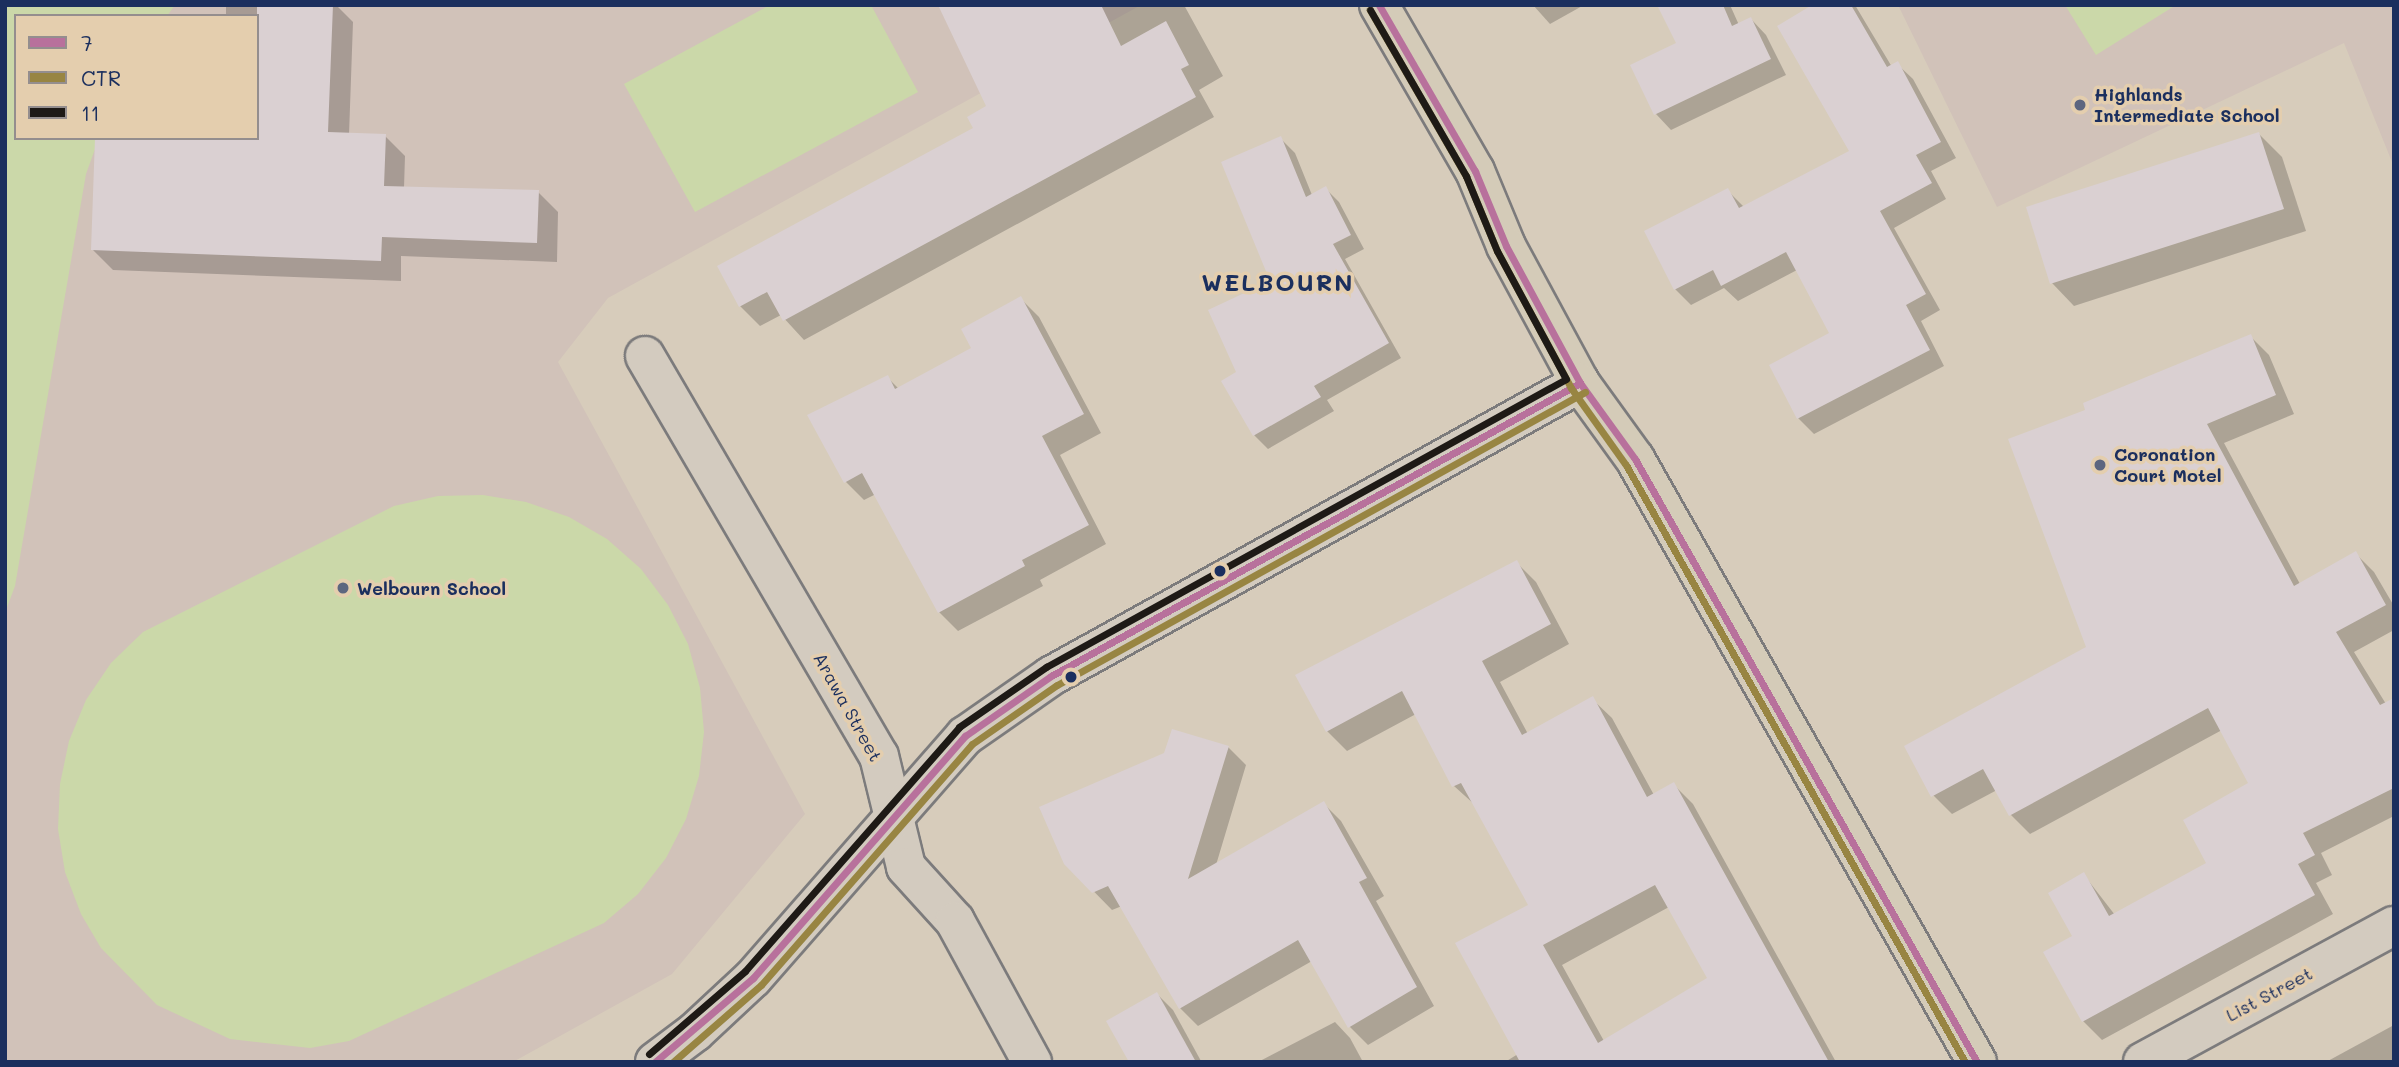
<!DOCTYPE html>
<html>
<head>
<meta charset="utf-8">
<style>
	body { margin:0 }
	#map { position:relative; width:2399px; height:1067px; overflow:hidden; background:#d7ccbb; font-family:Mali,sans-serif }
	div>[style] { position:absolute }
	.built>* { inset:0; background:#d1c2b9 }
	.green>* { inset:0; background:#cbd8a9 }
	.shadow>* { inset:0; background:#0003 }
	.building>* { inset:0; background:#dad0d2 }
	.roads { filter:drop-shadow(2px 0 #7c7b7c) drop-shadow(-2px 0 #7c7b7c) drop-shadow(0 2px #7c7b7c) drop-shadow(0 -2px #7c7b7c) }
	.street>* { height:38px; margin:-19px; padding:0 19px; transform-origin:19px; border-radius:19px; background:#d3cbbf }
	.secondary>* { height:38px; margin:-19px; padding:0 19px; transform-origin:19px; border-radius:19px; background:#d3cbbf }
	.highway>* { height:38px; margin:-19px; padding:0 19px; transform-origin:19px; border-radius:19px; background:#d4cbb8 }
	.bus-1>* { height:7px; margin:-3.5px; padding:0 3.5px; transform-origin:3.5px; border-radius:3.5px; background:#b8719c }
	.bus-2>* { height:7px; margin:-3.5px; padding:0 3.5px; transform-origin:3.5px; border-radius:3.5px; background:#988542 }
	.bus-3>* { height:7px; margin:-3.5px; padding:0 3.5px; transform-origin:3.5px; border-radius:3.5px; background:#1e1a16 }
	.dots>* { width:19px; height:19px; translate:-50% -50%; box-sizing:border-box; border:4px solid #e4ceae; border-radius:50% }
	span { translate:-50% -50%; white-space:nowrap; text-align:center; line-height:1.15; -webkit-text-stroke:7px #e4ceae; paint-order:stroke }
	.poi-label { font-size:18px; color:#1b2f5e; font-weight:700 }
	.left { translate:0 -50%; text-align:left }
	.street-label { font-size:18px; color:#1b2f5e }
	.district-label { font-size:24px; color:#1b2f5e; font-weight:700; letter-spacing:2px }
	.frame { position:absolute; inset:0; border:7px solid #1b2f5e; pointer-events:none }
	.legend { position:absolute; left:14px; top:14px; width:245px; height:126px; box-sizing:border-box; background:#e4ceae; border:2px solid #948e8e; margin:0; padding:9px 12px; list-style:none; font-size:21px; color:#1b2f5e }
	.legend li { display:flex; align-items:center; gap:14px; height:35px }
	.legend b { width:35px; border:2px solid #948e8e }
</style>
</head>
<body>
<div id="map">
	<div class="built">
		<i style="clip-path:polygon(143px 5px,1141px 5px,608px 298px,558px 362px,805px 814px,672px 974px,513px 1062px,5px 1062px,5px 361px,91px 138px,257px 138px,257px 16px,139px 16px)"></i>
		<i style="clip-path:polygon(1898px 5px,2394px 5px,2394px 167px,2344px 43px,1997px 207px)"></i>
	</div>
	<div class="green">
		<i style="clip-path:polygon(5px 5px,175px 5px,167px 16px,16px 16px,16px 138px,99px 138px,86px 174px,15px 586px,5px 613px)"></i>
		<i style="clip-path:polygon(770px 5px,871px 5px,918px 92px,695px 212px,624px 84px)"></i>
		<i style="clip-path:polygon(2065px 5px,2176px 5px,2096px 55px)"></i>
		<i style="clip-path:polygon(483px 495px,526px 502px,569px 517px,607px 539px,641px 569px,668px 605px,688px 644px,700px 688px,704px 732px,699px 776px,686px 819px,666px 858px,638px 894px,604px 923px,349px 1041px,310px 1048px,230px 1039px,157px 1005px,101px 948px,81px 914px,65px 872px,58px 829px,60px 784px,69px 741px,86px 700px,111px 663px,143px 632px,394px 506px,438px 496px)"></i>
	</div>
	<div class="shadow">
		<i style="clip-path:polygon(226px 5px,336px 5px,353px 22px,349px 135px,385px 136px,405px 156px,404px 188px,538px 192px,558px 212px,557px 262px,401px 256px,401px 281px,113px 270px,93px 250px,257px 138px,257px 16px,226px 16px)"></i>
		<i style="clip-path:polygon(352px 5px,417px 5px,354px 7px)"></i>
		<i style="clip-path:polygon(940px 5px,1184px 5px,1223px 76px,1199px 90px,1214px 117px,804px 340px,781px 315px,760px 326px,740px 306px,975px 129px,989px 107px)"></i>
		<i style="clip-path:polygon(1533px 5px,1584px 5px,1550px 24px)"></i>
		<i style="clip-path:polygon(1659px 5px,1730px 5px,1739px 25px,1751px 19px,1766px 35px,1786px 75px,1671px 130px,1656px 114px,1633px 66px,1678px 44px)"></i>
		<i style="clip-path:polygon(1816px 5px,1855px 5px,1892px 67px,1897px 64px,1913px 79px,1956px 158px,1931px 171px,1946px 199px,1894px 228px,1940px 310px,1921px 321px,1944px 366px,1814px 434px,1798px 418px,1831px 334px,1797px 270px,1738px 301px,1724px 288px,1691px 305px,1675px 289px,1727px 190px,1744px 207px,1852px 151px)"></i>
		<i style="clip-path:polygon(2259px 134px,2282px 157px,2306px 231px,2074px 306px,2052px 283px)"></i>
		<i style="clip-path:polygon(1280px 138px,1295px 153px,1312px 195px,1325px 188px,1339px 202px,1364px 249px,1345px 259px,1401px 358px,1327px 400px,1334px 411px,1268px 449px,1254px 435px,1238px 373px,1273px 281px)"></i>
		<i style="clip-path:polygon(1021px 299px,1039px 317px,1101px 433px,1060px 455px,1106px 544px,1040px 580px,1043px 586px,958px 631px,939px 612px,876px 494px,864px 500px,845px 481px,888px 378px,899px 389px,973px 349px)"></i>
		<i style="clip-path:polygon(2250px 336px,2269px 355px,2294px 414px,2224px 443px,2300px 584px,2355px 553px,2374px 572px,2394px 606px,2394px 630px,2354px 652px,2394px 717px,2394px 816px,2321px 853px,2332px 875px,2316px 883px,2333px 914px,2102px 1040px,2083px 1021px,2074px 937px,2084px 875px,2115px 915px,2209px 864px,2250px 784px,2222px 730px,2030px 834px,2011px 815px,1997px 790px,1952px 814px,1933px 795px,2088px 648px,2087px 411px)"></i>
		<i style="clip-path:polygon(evenodd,1516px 562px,1536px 582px,1569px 644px,1500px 682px,1528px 734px,1592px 699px,1612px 718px,1654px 795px,1673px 784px,1693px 804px,1836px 1062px,1505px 1062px,1518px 1054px,1530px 905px,1475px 805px,1454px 786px,1416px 714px,1347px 751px,1327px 731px,1516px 562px,1669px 907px,1709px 979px,1604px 1041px,1562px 965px,1669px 907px)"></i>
		<i style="clip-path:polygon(1228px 747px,1246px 765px,1216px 865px,1323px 803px,1341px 821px,1384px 896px,1376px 901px,1434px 1006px,1368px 1045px,1350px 1027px,1312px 961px,1198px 1026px,1180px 1008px,1122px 906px,1112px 910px,1066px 863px)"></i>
		<i style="clip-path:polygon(1157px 994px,1173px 1010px,1201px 1061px,1131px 1062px)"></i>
		<i style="clip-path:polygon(1335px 1022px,1350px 1038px,1363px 1062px,1258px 1062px)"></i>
		<i style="clip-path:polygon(2394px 1025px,2394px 1062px,2326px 1062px)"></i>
	</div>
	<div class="building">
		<i style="clip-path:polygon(257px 5px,333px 5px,328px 132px,386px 134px,384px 186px,539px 190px,537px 243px,382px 237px,381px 261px,91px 250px,95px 138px,257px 138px)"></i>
		<i style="clip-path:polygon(938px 5px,1101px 5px,1121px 46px,1166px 21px,1189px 65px,1181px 69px,1196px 97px,783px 321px,767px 292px,739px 307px,717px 266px,973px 128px,967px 117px,986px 106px)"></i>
		<i style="clip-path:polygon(1657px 5px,1723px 5px,1732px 26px,1751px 17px,1771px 59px,1654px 115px,1630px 65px,1676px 43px)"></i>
		<i style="clip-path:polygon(1812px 5px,1851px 5px,1887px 67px,1898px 61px,1941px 142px,1916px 155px,1932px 183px,1880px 211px,1926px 294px,1906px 305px,1930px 350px,1797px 419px,1769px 365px,1829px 333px,1786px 252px,1721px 286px,1713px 270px,1674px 290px,1644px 231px,1728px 188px,1739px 208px,1849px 151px,1777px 26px)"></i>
		<i style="clip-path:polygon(2259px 132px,2284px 209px,2050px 284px,2026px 207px)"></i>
		<i style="clip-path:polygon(1281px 136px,1306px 197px,1326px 186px,1351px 235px,1333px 244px,1389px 343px,1314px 386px,1321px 397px,1253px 436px,1221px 381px,1236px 372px,1208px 310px,1270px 281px,1221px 162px)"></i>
		<i style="clip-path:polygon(1021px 296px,1084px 414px,1042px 436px,1089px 525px,1022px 560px,1025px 566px,938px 613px,862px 473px,844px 483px,807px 415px,888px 375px,895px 389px,971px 348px,961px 329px)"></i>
		<i style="clip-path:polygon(2251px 334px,2276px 395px,2207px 424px,2294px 586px,2356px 551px,2386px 605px,2336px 632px,2380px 705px,2394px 698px,2394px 788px,2303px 833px,2315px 855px,2298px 864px,2315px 895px,2082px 1022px,2043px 952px,2072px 936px,2048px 893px,2084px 872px,2109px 916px,2206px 863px,2183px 820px,2248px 783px,2208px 708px,2009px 816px,1983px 769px,1931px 797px,1904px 746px,2086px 647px,2008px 439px,2085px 410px,2083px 403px)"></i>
		<i style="clip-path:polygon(evenodd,1517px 560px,1551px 624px,1482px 661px,1522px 735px,1593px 696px,1647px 797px,1674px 782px,1829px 1062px,1520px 1062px,1455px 943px,1528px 905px,1461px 783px,1452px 787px,1402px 691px,1326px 732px,1295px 675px,1517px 560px,1655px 885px,1707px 978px,1598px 1043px,1543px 945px,1655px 885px)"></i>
		<i style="clip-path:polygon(1172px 729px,1229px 746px,1188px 879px,1324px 801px,1367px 878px,1359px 882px,1417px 987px,1348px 1028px,1298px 940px,1179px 1009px,1108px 886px,1092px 893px,1064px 864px,1039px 807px,1164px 753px)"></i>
		<i style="clip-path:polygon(1157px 992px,1196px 1062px,1129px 1062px,1106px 1021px)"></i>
	</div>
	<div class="roads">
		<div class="street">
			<i style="left:645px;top:356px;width:463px;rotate:59.7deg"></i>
			<i style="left:879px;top:756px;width:114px;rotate:76.3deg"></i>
			<i style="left:906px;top:867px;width:73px;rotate:47.8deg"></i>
			<i style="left:955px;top:921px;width:161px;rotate:61.4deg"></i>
			<i style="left:2143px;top:1062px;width:285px;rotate:-28.5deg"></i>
		</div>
		<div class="secondary">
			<i style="left:655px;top:1062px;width:50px;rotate:-36.9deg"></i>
			<i style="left:695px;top:1032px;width:79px;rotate:-43deg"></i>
			<i style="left:753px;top:978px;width:322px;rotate:-48.8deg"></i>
			<i style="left:965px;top:736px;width:105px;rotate:-34.9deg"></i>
			<i style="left:1051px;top:676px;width:605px;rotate:-28.98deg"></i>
		</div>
		<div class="highway">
			<i style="left:1379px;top:5px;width:192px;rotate:60deg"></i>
			<i style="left:1475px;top:171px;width:81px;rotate:67.5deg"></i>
			<i style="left:1506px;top:246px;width:156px;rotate:61.6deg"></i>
			<i style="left:1580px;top:383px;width:94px;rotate:54.1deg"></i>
			<i style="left:1635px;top:459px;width:693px;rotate:60.44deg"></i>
		</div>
	</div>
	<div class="bus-1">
		<i style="left:1379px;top:5px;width:192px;rotate:60deg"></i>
		<i style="left:1475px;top:171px;width:81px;rotate:67.5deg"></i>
		<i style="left:1506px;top:246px;width:156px;rotate:61.6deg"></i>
		<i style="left:1580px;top:383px;width:94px;rotate:54.1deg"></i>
		<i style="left:1635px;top:459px;width:693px;rotate:60.44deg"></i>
		<i style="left:655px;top:1062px;width:129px;rotate:-40.6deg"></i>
		<i style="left:753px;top:978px;width:322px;rotate:-48.8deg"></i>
		<i style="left:965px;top:736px;width:105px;rotate:-34.9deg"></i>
		<i style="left:1051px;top:676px;width:605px;rotate:-28.98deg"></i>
	</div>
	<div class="bus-2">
		<i style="left:1370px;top:10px;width:192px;rotate:60deg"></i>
		<i style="left:1466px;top:176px;width:81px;rotate:67.5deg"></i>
		<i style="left:1497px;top:251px;width:156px;rotate:61.6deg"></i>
		<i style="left:1571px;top:388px;width:95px;rotate:54.5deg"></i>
		<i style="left:1626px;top:465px;width:687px;rotate:60.41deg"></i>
		<i style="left:673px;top:1062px;width:117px;rotate:-41.2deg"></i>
		<i style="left:761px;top:985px;width:320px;rotate:-48.8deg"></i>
		<i style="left:972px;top:744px;width:103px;rotate:-34.8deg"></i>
		<i style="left:1057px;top:685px;width:604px;rotate:-29.03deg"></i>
	</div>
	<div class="bus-3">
		<i style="left:649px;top:1054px;width:127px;rotate:-40.8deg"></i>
		<i style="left:745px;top:971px;width:325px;rotate:-48.7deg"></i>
		<i style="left:959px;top:727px;width:106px;rotate:-34.6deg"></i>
		<i style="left:1046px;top:667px;width:594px;rotate:-28.98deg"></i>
		<i style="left:1566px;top:379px;width:145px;rotate:-118.3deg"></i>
		<i style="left:1497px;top:251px;width:81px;rotate:-112.5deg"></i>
		<i style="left:1466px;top:176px;width:192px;rotate:-120deg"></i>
	</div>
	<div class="dots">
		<i style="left:2080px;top:105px;background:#5d667f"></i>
		<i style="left:2100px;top:465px;background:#5d667f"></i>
		<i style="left:1220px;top:571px;background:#1b2f5e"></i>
		<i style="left:343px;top:588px;background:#5d667f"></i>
		<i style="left:1071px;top:677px;background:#1b2f5e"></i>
	</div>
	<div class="poi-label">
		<span class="left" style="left:2094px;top:105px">Highlands<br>Intermediate School</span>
		<span class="left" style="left:2114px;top:465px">Coronation<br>Court Motel</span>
		<span class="left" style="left:357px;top:588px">Welbourn School</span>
	</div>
	<div class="street-label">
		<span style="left:848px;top:707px;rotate:61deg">Arawa Street</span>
		<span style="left:2269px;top:994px;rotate:-28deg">List Street</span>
	</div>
	<div class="district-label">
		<span style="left:1278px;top:282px">WELBOURN</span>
	</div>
	<div class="frame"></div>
	<ul class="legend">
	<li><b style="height:9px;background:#b8719c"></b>7</li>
	<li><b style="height:9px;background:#988542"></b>CTR</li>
	<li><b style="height:9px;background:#1e1a16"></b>11</li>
	</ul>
</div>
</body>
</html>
